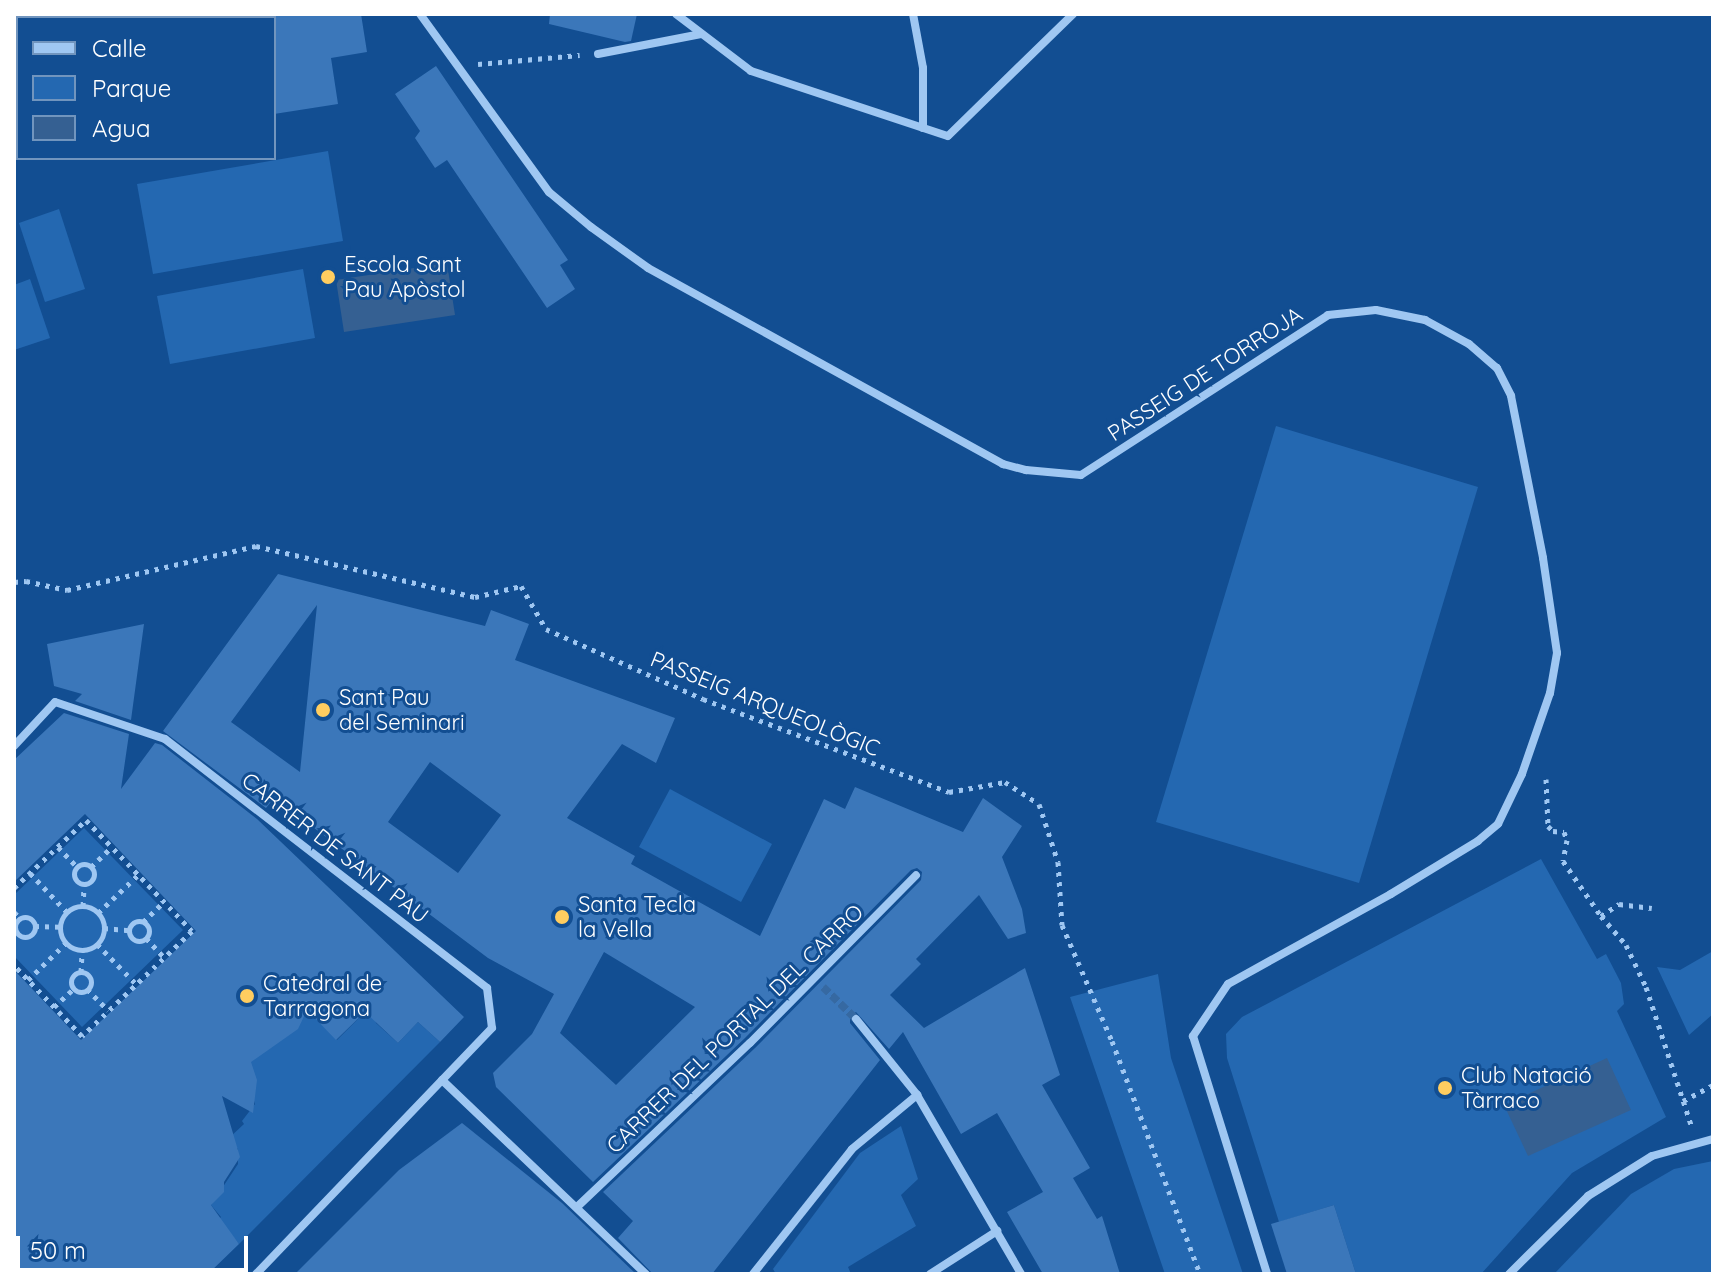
<!DOCTYPE html>
<html>
<head>
<meta charset="utf-8">
<style>
	body { margin:0 }
	#map { position:relative; width:1727px; height:1288px; overflow:hidden; background:#124e92; font-family:Quicksand,sans-serif }
	div>[style] { position:absolute }
	.green>* { inset:0; background:#2468b1 }
	.water>* { inset:0; background:#356092 }
	.building>* { inset:0; background:#3b77ba }
	.street-tunnel>* { height:8px; margin-top:-4px; transform-origin:0; background:repeating-linear-gradient(90deg,#3669a2 0 8px,transparent 0 12px) }
	.path>* { height:5px; margin-top:-2.5px; transform-origin:0; background:repeating-linear-gradient(90deg,#9fc7f2 0 4px,transparent 0 10px) }
	.path>.ring { margin:-2.5px; padding:0; box-sizing:content-box; background:none; border:5px solid #9fc7f2; border-radius:50% }
	.street>* { height:8px; margin:-4px; padding:0 4px; transform-origin:4px; border-radius:4px; background:#9fc7f2 }
	.dots>* { width:22px; height:22px; translate:-50% -50%; box-sizing:border-box; border:4px solid #124e92; border-radius:50% }
	span { translate:-50% -50%; white-space:nowrap; text-align:center; line-height:1.15; -webkit-text-stroke:6px #124e92; paint-order:stroke }
	.poi-label { font-size:22px; color:#fff }
	.left { translate:0 -50%; text-align:left }
	.street-label { font-size:22px; color:#fff }
	.frame { position:absolute; inset:0; border:16px solid #fff; pointer-events:none }
	.legend { position:absolute; left:16px; top:16px; width:260px; height:144px; box-sizing:border-box; background:#124e92; border:2px solid #7195be; margin:0; padding:10px 14px; list-style:none; font-size:24px; color:#fff }
	.legend li { display:flex; align-items:center; gap:16px; height:40px }
	.legend b { width:40px; border:2px solid #7195be }
	.scale { position:absolute; left:16px; top:1236px; width:232px; height:36px; box-sizing:border-box; border:4px solid #fff; border-top:0; padding-left:10px; font-size:24px; line-height:28px; white-space:nowrap; color:#fff; -webkit-text-stroke:6px #124e92; paint-order:stroke }
</style>
</head>
<body>
<div id="map">
	<div class="green">
		<i style="clip-path:polygon(328px 151px,343px 241px,153px 274px,137px 184px)"></i>
		<i style="clip-path:polygon(59px 209px,85px 289px,45px 302px,19px 223px)"></i>
		<i style="clip-path:polygon(303px 269px,315px 338px,170px 364px,157px 296px)"></i>
		<i style="clip-path:polygon(30px 279px,50px 338px,14px 350px,14px 285px)"></i>
		<i style="clip-path:polygon(1276px 426px,1478px 487px,1359px 883px,1156px 822px)"></i>
		<i style="clip-path:polygon(670px 789px,772px 844px,741px 902px,639px 847px)"></i>
		<i style="clip-path:polygon(84px 828px,183px 930px,82px 1027px,14px 956px,14px 895px)"></i>
		<i style="clip-path:polygon(1541px 859px,1597px 959px,1606px 954px,1621px 983px,1624px 1004px,1617px 1011px,1666px 1117px,1572px 1173px,1481px 1274px,1356px 1274px,1334px 1205px,1279px 1222px,1227px 1058px,1226px 1034px,1242px 1017px)"></i>
		<i style="clip-path:polygon(1713px 951px,1713px 1014px,1689px 1035px,1657px 967px,1680px 970px)"></i>
		<i style="clip-path:polygon(1158px 974px,1171px 1058px,1243px 1274px,1165px 1274px,1070px 997px)"></i>
		<i style="clip-path:polygon(373px 1004px,376px 1023px,398px 1043px,418px 1022px,440px 1042px,239px 1244px,230px 1233px,213px 1226px,221px 1217px,211px 1205px,238px 1164px,238px 1149px,228px 1139px,244px 1124px,242px 1121px,255px 1104px,226px 1009px,305px 1007px,337px 1040px)"></i>
		<i style="clip-path:polygon(901px 1126px,918px 1179px,901px 1195px,916px 1226px,848px 1267px,851px 1274px,776px 1274px,773px 1269px,860px 1153px)"></i>
		<i style="clip-path:polygon(1713px 1161px,1713px 1271px,1706px 1274px,1554px 1274px,1631px 1194px,1674px 1169px)"></i>
	</div>
	<div class="water">
		<i style="clip-path:polygon(447px 263px,455px 315px,344px 332px,336px 280px)"></i>
		<i style="clip-path:polygon(1607px 1058px,1631px 1110px,1528px 1156px,1504px 1105px)"></i>
	</div>
	<div class="building">
		<i style="clip-path:polygon(274px 14px,361px 14px,367px 52px,331px 58px,338px 104px,274px 114px)"></i>
		<i style="clip-path:polygon(550px 14px,637px 14px,631px 41px,625px 42px,549px 24px)"></i>
		<i style="clip-path:polygon(436px 66px,568px 260px,560px 265px,575px 289px,547px 308px,447px 160px,435px 168px,415px 138px,420px 131px,395px 94px)"></i>
		<i style="clip-path:polygon(evenodd,278px 574px,485px 626px,491px 610px,529px 624px,515px 660px,675px 718px,656px 763px,622px 744px,567px 818px,635px 856px,631px 864px,760px 936px,824px 799px,845px 809px,855px 787px,963px 832px,983px 798px,1022px 826px,1002px 857px,1022px 909px,1026px 933px,1008px 939px,979px 895px,916px 959px,921px 964px,890px 995px,924px 1028px,1025px 968px,1060px 1075px,1042px 1085px,1090px 1168px,1073px 1178px,1097px 1219px,1102px 1216px,1120px 1274px,1043px 1274px,1007px 1212px,1043px 1192px,997px 1113px,961px 1134px,903px 1032px,889px 1049px,856px 1012px,850px 1016px,850px 1023px,880px 1060px,712px 1274px,653px 1274px,618px 1238px,633px 1221px,603px 1192px,755px 1048px,921px 880px,922px 872px,917px 868px,911px 870px,745px 1038px,593px 1182px,496px 1087px,493px 1073px,532px 1034px,554px 994px,488px 958px,274px 798px,266px 808px,163px 731px,278px 574px,317px 605px,300px 772px,231px 722px,317px 605px,278px 574px,430px 762px,501px 815px,458px 873px,388px 822px,430px 762px,278px 574px,604px 952px,695px 1007px,616px 1085px,560px 1033px,604px 952px)"></i>
		<i style="clip-path:polygon(144px 624px,131px 720px,75px 701px,82px 694px,54px 686px,47px 644px)"></i>
		<i style="clip-path:polygon(64px 713px,129px 734px,121px 789px,155px 743px,162px 745px,257px 819px,464px 1017px,440px 1042px,418px 1022px,398px 1043px,365px 1012px,336px 1040px,307px 1010px,298px 1029px,251px 1062px,257px 1080px,253px 1113px,222px 1096px,240px 1157px,224px 1182px,224px 1192px,211px 1205px,239px 1244px,208px 1274px,14px 1274px,14px 970px,81px 1040px,196px 931px,85px 814px,14px 882px,14px 760px)"></i>
		<i style="clip-path:polygon(462px 1123px,562px 1203px,636px 1274px,295px 1274px,399px 1170px)"></i>
		<i style="clip-path:polygon(1334px 1205px,1356px 1274px,1287px 1274px,1271px 1224px)"></i>
	</div>
	<div class="street-tunnel">
		<i style="left:823px;top:987px;width:46px;rotate:44.1deg"></i>
	</div>
	<div class="path">
		<i style="left:478px;top:64px;width:102px;rotate:-5deg"></i>
		<i style="left:14px;top:582px;width:12px;rotate:-5deg"></i>
		<i style="left:26px;top:581px;width:42px;rotate:12.4deg"></i>
		<i style="left:67px;top:590px;width:194px;rotate:-13.1deg"></i>
		<i style="left:256px;top:546px;width:225px;rotate:13.1deg"></i>
		<i style="left:475px;top:597px;width:47px;rotate:-13.4deg"></i>
		<i style="left:521px;top:586px;width:50px;rotate:59.8deg"></i>
		<i style="left:546px;top:629px;width:172px;rotate:24deg"></i>
		<i style="left:703px;top:699px;width:263px;rotate:20.7deg"></i>
		<i style="left:949px;top:792px;width:57px;rotate:-10.1deg"></i>
		<i style="left:1005px;top:782px;width:40px;rotate:32.9deg"></i>
		<i style="left:1039px;top:804px;width:61px;rotate:71.9deg"></i>
		<i style="left:1058px;top:862px;width:63px;rotate:86.4deg"></i>
		<i style="left:1062px;top:925px;width:126px;rotate:66.7deg"></i>
		<i style="left:1112px;top:1041px;width:249px;rotate:69.3deg"></i>
		<i style="left:1546px;top:779px;width:47px;rotate:87.6deg"></i>
		<i style="left:1548px;top:826px;width:7px;rotate:45deg"></i>
		<i style="left:1553px;top:831px;width:11px;rotate:5deg"></i>
		<i style="left:1564px;top:832px;width:9px;rotate:69deg"></i>
		<i style="left:1567px;top:840px;width:21px;rotate:101deg"></i>
		<i style="left:1563px;top:861px;width:67px;rotate:55.4deg"></i>
		<i style="left:1601px;top:916px;width:38px;rotate:49deg"></i>
		<i style="left:1626px;top:945px;width:47px;rotate:64.5deg"></i>
		<i style="left:1646px;top:987px;width:145px;rotate:71.9deg"></i>
		<i style="left:58px;top:847px;width:28px;rotate:46deg"></i>
		<i class="ring" style="left:74px;top:864px;width:15px;height:15px"></i>
		<i style="left:91px;top:867px;width:29px;rotate:-44deg"></i>
		<i style="left:30px;top:873px;width:54px;rotate:46.5deg"></i>
		<i style="left:14px;top:888px;width:99px;rotate:-43.4deg"></i>
		<i style="left:86px;top:820px;width:153px;rotate:46.3deg"></i>
		<i style="left:192px;top:931px;width:152px;rotate:136.3deg"></i>
		<i style="left:82px;top:1036px;width:98px;rotate:-133.8deg"></i>
		<i style="left:83px;top:906px;width:22px;rotate:-87deg"></i>
		<i class="ring" style="left:60px;top:906px;width:39px;height:39px"></i>
		<i style="left:14px;top:912px;width:8px;rotate:45deg"></i>
		<i style="left:98px;top:913px;width:55px;rotate:-43.5deg"></i>
		<i style="left:1601px;top:916px;width:22px;rotate:-34deg"></i>
		<i style="left:1619px;top:904px;width:33px;rotate:7deg"></i>
		<i class="ring" style="left:15px;top:917px;width:15px;height:15px"></i>
		<i class="ring" style="left:129px;top:921px;width:15px;height:15px"></i>
		<i style="left:143px;top:922px;width:29px;rotate:-44deg"></i>
		<i style="left:35px;top:926px;width:25px;rotate:2deg"></i>
		<i style="left:104px;top:928px;width:25px;rotate:5deg"></i>
		<i style="left:146px;top:938px;width:26px;rotate:47deg"></i>
		<i style="left:97px;top:944px;width:56px;rotate:45.7deg"></i>
		<i style="left:81px;top:972px;width:22px;rotate:-87deg"></i>
		<i class="ring" style="left:71px;top:972px;width:15px;height:15px"></i>
		<i style="left:28px;top:980px;width:53px;rotate:-44.2deg"></i>
		<i style="left:87px;top:989px;width:30px;rotate:45deg"></i>
		<i style="left:54px;top:1007px;width:26px;rotate:-43deg"></i>
		<i style="left:1683px;top:1101px;width:34px;rotate:-28deg"></i>
	</div>
	<div class="street">
		<i style="left:420px;top:14px;width:220px;rotate:54.1deg"></i>
		<i style="left:549px;top:192px;width:55px;rotate:39.8deg"></i>
		<i style="left:591px;top:227px;width:70px;rotate:35.7deg"></i>
		<i style="left:648px;top:268px;width:406px;rotate:28.9deg"></i>
		<i style="left:1003px;top:464px;width:24px;rotate:15deg"></i>
		<i style="left:1026px;top:470px;width:55px;rotate:5.2deg"></i>
		<i style="left:1081px;top:475px;width:294px;rotate:-32.9deg"></i>
		<i style="left:1328px;top:315px;width:48px;rotate:-5.9deg"></i>
		<i style="left:1376px;top:310px;width:50px;rotate:11.5deg"></i>
		<i style="left:1425px;top:320px;width:50px;rotate:28.6deg"></i>
		<i style="left:1469px;top:344px;width:37px;rotate:41deg"></i>
		<i style="left:1497px;top:368px;width:31px;rotate:63deg"></i>
		<i style="left:1511px;top:396px;width:165px;rotate:78.8deg"></i>
		<i style="left:1543px;top:558px;width:96px;rotate:81.6deg"></i>
		<i style="left:1557px;top:653px;width:41px;rotate:99.9deg"></i>
		<i style="left:1550px;top:693px;width:86px;rotate:109.1deg"></i>
		<i style="left:1522px;top:774px;width:55px;rotate:115.6deg"></i>
		<i style="left:1498px;top:824px;width:26px;rotate:140deg"></i>
		<i style="left:1478px;top:841px;width:102px;rotate:148.7deg"></i>
		<i style="left:1391px;top:894px;width:186px;rotate:151.1deg"></i>
		<i style="left:1228px;top:984px;width:63px;rotate:123.9deg"></i>
		<i style="left:1193px;top:1036px;width:249px;rotate:72.7deg"></i>
		<i style="left:676px;top:14px;width:94px;rotate:37.2deg"></i>
		<i style="left:751px;top:71px;width:207px;rotate:18.3deg"></i>
		<i style="left:948px;top:136px;width:175px;rotate:-44.3deg"></i>
		<i style="left:913px;top:14px;width:55px;rotate:79.5deg"></i>
		<i style="left:923px;top:68px;width:60px;rotate:90deg"></i>
		<i style="left:598px;top:54px;width:105px;rotate:-11deg"></i>
		<i style="left:14px;top:746px;width:60px;rotate:-47deg"></i>
		<i style="left:55px;top:702px;width:116px;rotate:18.6deg"></i>
		<i style="left:165px;top:739px;width:407px;rotate:37.7deg"></i>
		<i style="left:487px;top:988px;width:40px;rotate:82.9deg"></i>
		<i style="left:492px;top:1028px;width:341px;rotate:133.8deg"></i>
		<i style="left:856px;top:1019px;width:97px;rotate:51.2deg"></i>
		<i style="left:917px;top:1095px;width:207px;rotate:59.8deg"></i>
		<i style="left:442px;top:1080px;width:282px;rotate:43.6deg"></i>
		<i style="left:577px;top:1207px;width:238px;rotate:-43.5deg"></i>
		<i style="left:750px;top:1043px;width:236px;rotate:-45.3deg"></i>
		<i style="left:753px;top:1274px;width:159px;rotate:-51.6deg"></i>
		<i style="left:852px;top:1149px;width:85px;rotate:-39.7deg"></i>
		<i style="left:930px;top:1274px;width:80px;rotate:-32.7deg"></i>
		<i style="left:1509px;top:1274px;width:111px;rotate:-44.6deg"></i>
		<i style="left:1588px;top:1196px;width:75px;rotate:-32deg"></i>
		<i style="left:1652px;top:1156px;width:63px;rotate:-15.6deg"></i>
	</div>
	<div class="dots">
		<i style="left:328px;top:277px;background:#ffcd60"></i>
		<i style="left:323px;top:710px;background:#ffcd60"></i>
		<i style="left:562px;top:917px;background:#ffcd60"></i>
		<i style="left:247px;top:996px;background:#ffcd60"></i>
		<i style="left:1445px;top:1088px;background:#ffcd60"></i>
	</div>
	<div class="poi-label">
		<span class="left" style="left:344px;top:277px">Escola Sant<br>Pau Apòstol</span>
		<span class="left" style="left:339px;top:710px">Sant Pau<br>del Seminari</span>
		<span class="left" style="left:578px;top:917px">Santa Tecla<br>la Vella</span>
		<span class="left" style="left:263px;top:996px">Catedral de<br>Tarragona</span>
		<span class="left" style="left:1461px;top:1088px">Club Natació<br>Tàrraco</span>
	</div>
	<div class="street-label">
		<span style="left:1205px;top:374px;rotate:-33deg">PASSEIG DE TORROJA</span>
		<span style="left:765px;top:704px;rotate:22deg">PASSEIG ARQUEOLÒGIC</span>
		<span style="left:335px;top:848px;rotate:38deg">CARRER DE SANT PAU</span>
		<span style="left:735px;top:1029px;rotate:-44deg">CARRER DEL PORTAL DEL CARRO</span>
	</div>
	<div class="frame"></div>
	<ul class="legend">
	<li><b style="height:10px;background:#9fc7f2"></b>Calle</li>
	<li><b style="height:22px;background:#2468b1"></b>Parque</li>
	<li><b style="height:22px;background:#356092"></b>Agua</li>
	</ul>
	<div class="scale">50 m</div>
</div>
</body>
</html>
